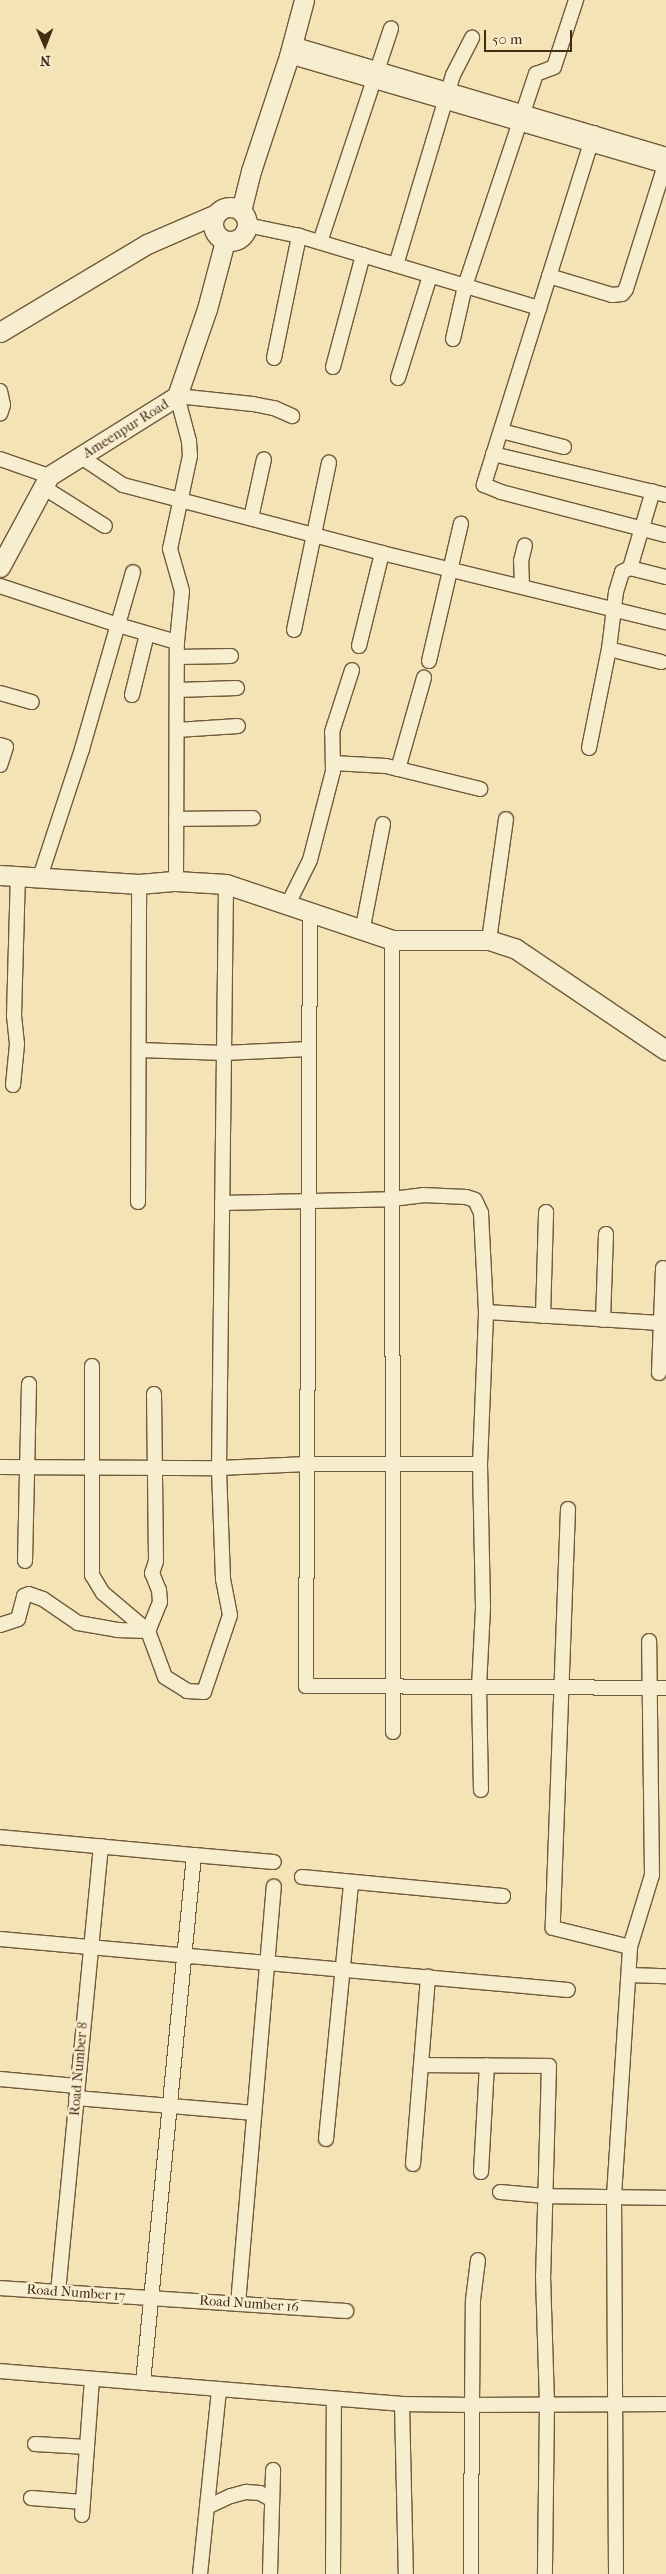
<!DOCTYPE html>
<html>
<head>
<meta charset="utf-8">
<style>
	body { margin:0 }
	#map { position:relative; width:666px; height:2574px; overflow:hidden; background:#f3e3b5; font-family:"IM FELL French Canon",serif }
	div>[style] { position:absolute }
	.roads { filter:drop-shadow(1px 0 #71593c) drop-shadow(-1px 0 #71593c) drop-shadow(0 1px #71593c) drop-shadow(0 -1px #71593c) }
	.street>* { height:14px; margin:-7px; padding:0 7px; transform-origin:7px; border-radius:7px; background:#f7edcf }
	.secondary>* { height:19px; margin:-9.5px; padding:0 9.5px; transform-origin:9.5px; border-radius:9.5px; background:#f7edcf }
	.secondary>.ring { margin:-9.5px; padding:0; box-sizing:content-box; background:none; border:19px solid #f7edcf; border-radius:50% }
	span { translate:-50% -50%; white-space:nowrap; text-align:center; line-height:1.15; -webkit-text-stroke:4.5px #f7edcf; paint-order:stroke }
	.street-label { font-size:14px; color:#462b14 }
	.north { position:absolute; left:20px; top:20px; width:50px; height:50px; -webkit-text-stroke:4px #f7edcf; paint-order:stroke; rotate:179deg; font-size:14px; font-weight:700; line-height:20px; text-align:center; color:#462b14 }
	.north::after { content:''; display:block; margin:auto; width:18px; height:22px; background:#462b14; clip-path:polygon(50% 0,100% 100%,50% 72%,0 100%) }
	.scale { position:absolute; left:484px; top:30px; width:88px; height:22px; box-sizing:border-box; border:2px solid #462b14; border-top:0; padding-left:6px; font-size:15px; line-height:18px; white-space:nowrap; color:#462b14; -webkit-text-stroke:4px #f7edcf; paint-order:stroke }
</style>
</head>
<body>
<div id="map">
	<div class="roads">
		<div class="street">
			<i style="left:292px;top:44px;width:390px;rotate:16.5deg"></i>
			<i style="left:289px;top:56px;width:393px;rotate:16.3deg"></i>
			<i style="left:594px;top:133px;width:369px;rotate:107.4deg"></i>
			<i style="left:484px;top:485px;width:18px;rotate:22deg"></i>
			<i style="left:501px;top:492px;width:171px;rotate:14.6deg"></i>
			<i style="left:247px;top:225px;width:53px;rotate:11.9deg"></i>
			<i style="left:299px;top:236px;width:251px;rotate:16.7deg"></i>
			<i style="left:320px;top:242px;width:225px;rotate:-71.6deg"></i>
			<i style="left:396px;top:265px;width:198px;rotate:-73.3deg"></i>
			<i style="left:453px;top:75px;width:42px;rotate:-62.8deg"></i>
			<i style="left:549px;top:276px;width:66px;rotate:16.8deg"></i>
			<i style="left:612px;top:295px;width:10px;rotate:-6deg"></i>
			<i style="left:622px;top:294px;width:6px;rotate:-51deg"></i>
			<i style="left:626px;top:289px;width:133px;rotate:-72.5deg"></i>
			<i style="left:453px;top:339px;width:54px;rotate:-77.2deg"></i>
			<i style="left:465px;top:286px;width:224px;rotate:-71.5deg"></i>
			<i style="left:536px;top:74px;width:19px;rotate:-21deg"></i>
			<i style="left:554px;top:67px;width:71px;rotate:-71.8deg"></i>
			<i style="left:274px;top:358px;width:125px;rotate:-78.4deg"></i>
			<i style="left:333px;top:367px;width:116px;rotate:-75deg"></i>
			<i style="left:398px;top:378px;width:107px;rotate:-72.6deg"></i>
			<i style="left:0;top:391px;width:14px;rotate:78deg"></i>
			<i style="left:3px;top:405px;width:9px;rotate:108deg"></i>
			<i style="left:501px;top:431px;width:65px;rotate:14.3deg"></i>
			<i style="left:493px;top:454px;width:178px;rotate:13.3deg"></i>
			<i style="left:81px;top:457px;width:50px;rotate:33.7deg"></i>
			<i style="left:123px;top:485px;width:268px;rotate:14.7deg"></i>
			<i style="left:382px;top:553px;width:292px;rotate:13.7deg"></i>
			<i style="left:0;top:459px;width:52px;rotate:19.1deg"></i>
			<i style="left:43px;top:487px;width:73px;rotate:32.2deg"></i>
			<i style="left:251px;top:518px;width:60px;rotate:-77.6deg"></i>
			<i style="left:630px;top:568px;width:37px;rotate:14deg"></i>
			<i style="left:0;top:586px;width:124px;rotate:18.3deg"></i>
			<i style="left:118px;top:625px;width:61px;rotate:16.1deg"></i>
			<i style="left:522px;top:586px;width:25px;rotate:-92deg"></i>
			<i style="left:521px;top:561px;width:16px;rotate:-76deg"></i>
			<i style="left:294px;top:630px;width:171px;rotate:-78.2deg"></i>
			<i style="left:359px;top:646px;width:96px;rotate:-76.1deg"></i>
			<i style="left:609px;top:649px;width:54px;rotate:14deg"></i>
			<i style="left:177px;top:657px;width:54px;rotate:-1.1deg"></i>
			<i style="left:429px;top:661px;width:141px;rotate:-76.9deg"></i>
			<i style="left:177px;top:690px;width:60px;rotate:-1.9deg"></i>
			<i style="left:0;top:693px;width:33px;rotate:16deg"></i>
			<i style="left:132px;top:695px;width:63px;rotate:-76.2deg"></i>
			<i style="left:177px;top:730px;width:61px;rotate:-3.8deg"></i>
			<i style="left:0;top:745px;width:6px;rotate:18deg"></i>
			<i style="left:6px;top:747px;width:19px;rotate:108deg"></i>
			<i style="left:589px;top:748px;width:101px;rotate:-78.6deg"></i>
			<i style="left:609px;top:649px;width:57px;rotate:-83deg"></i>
			<i style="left:616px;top:592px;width:21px;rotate:-73deg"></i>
			<i style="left:622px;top:572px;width:9px;rotate:-27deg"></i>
			<i style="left:630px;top:568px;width:80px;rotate:-73.4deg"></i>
			<i style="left:333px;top:763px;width:53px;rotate:3.2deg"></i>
			<i style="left:386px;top:766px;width:97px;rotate:13.7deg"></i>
			<i style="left:398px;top:769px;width:95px;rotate:-74.1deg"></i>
			<i style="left:176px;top:819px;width:77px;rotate:-0.7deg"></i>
			<i style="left:40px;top:877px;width:135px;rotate:-71.8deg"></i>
			<i style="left:82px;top:749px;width:184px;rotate:-73.9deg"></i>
			<i style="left:176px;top:881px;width:239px;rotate:-89.8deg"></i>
			<i style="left:177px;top:642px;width:51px;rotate:-84.4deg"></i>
			<i style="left:182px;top:591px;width:44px;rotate:-105.9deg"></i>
			<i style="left:170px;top:549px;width:95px;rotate:-77.9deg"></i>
			<i style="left:190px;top:456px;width:15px;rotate:-94deg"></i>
			<i style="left:189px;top:441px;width:47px;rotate:-104.9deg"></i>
			<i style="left:177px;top:396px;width:76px;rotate:6deg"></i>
			<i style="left:253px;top:404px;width:21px;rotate:11deg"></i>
			<i style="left:274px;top:408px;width:20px;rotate:24deg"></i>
			<i style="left:287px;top:906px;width:51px;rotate:-63.4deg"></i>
			<i style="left:310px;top:860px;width:92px;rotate:-75.5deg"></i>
			<i style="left:333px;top:771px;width:39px;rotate:-91deg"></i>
			<i style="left:332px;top:732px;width:65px;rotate:-72.1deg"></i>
			<i style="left:310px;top:914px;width:772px;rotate:90.3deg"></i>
			<i style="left:306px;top:1686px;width:360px;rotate:0.3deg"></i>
			<i style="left:362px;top:932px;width:110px;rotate:-79deg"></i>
			<i style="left:392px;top:940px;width:792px;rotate:89.93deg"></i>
			<i style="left:489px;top:940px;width:122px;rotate:-82deg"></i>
			<i style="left:139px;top:1050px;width:85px;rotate:2deg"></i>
			<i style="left:224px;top:1053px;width:85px;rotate:-2.7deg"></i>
			<i style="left:13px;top:1085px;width:41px;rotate:-84.4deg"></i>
			<i style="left:17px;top:1044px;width:28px;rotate:-96deg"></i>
			<i style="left:14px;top:1016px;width:140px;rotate:-88.4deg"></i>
			<i style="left:138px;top:1202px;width:318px;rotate:-89.8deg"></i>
			<i style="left:222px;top:1203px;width:170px;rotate:-1.3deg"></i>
			<i style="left:392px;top:1199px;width:31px;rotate:-7deg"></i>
			<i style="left:423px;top:1195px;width:43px;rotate:2.7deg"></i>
			<i style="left:466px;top:1197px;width:9px;rotate:18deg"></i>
			<i style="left:475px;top:1200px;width:14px;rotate:65deg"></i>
			<i style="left:481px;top:1213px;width:99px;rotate:87.1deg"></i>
			<i style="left:486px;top:1312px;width:175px;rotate:3.6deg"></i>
			<i style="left:543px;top:1316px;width:104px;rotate:-88.3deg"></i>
			<i style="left:603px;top:1320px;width:86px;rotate:-88deg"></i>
			<i style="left:92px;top:1366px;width:209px;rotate:90deg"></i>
			<i style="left:92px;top:1575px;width:21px;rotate:59deg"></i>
			<i style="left:103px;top:1593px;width:59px;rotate:40.2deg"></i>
			<i style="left:659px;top:1373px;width:105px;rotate:-87.8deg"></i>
			<i style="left:154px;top:1394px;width:167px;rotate:89.3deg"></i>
			<i style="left:156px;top:1561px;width:13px;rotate:108deg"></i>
			<i style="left:152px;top:1573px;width:18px;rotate:68deg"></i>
			<i style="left:159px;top:1590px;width:12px;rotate:85deg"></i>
			<i style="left:160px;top:1602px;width:31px;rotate:112deg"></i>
			<i style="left:148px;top:1631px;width:49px;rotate:69.7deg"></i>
			<i style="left:165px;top:1677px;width:26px;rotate:32deg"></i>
			<i style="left:187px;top:1691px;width:17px;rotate:3deg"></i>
			<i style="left:204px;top:1692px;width:81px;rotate:-71.3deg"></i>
			<i style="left:230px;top:1615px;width:37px;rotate:-101deg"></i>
			<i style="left:223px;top:1579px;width:111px;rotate:-92.1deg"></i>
			<i style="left:219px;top:1468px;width:584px;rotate:-89.31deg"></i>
			<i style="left:480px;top:1464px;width:152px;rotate:-87.7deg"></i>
			<i style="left:0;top:1467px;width:219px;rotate:0.3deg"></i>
			<i style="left:219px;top:1468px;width:88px;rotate:-2.6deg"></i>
			<i style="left:307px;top:1464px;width:173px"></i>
			<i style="left:480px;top:1464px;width:144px;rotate:88.8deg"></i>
			<i style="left:483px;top:1608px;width:79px;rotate:92.9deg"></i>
			<i style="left:479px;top:1687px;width:103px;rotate:88.9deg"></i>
			<i style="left:568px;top:1509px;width:419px;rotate:92.1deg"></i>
			<i style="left:553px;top:1928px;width:79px;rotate:13.9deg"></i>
			<i style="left:25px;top:1561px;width:177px;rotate:-88.7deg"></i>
			<i style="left:0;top:1625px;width:19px;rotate:-18deg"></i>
			<i style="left:18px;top:1619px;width:24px;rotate:-75deg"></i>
			<i style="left:24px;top:1596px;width:5px;rotate:-22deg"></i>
			<i style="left:29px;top:1594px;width:15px;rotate:20deg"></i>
			<i style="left:43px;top:1599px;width:42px;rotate:34.4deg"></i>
			<i style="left:78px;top:1623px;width:40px;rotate:10deg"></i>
			<i style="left:117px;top:1630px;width:31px;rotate:2deg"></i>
			<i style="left:0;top:1837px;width:195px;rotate:5.3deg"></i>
			<i style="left:194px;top:1855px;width:530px;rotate:95.52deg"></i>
			<i style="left:194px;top:1855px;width:80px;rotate:5deg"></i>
			<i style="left:302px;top:1877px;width:202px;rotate:5.4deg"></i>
			<i style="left:0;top:1939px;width:570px;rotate:5.13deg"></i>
			<i style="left:629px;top:1975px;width:37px;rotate:2deg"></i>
			<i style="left:421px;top:2065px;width:128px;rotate:0.4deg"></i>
			<i style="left:549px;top:2066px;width:210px;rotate:91.6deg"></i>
			<i style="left:543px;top:2276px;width:128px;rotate:88.2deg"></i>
			<i style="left:547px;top:2404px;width:170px;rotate:90.7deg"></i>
			<i style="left:0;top:2079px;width:77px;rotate:5.2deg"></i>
			<i style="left:76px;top:2098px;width:179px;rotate:4.8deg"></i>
			<i style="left:326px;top:2139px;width:258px;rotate:-84.4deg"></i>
			<i style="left:413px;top:2164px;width:188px;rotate:-85.4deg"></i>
			<i style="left:481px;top:2172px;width:107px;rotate:-86.8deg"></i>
			<i style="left:500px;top:2192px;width:45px;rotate:5.1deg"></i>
			<i style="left:545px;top:2196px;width:121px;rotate:0.9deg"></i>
			<i style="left:0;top:2288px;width:347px;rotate:3.8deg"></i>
			<i style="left:58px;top:2292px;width:448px;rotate:-84.5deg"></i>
			<i style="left:238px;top:2304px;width:419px;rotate:-85.1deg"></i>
			<i style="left:0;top:2371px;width:403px;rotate:4.7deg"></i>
			<i style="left:402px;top:2404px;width:170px;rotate:88.7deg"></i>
			<i style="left:402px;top:2404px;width:70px;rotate:0.8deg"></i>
			<i style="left:472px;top:2405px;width:105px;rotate:-89.5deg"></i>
			<i style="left:473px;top:2300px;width:40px;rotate:-82.9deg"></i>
			<i style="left:35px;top:2444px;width:52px;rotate:3.3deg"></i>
			<i style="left:31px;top:2498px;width:52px;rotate:4.4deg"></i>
			<i style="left:207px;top:2507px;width:26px;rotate:-25deg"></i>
			<i style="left:231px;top:2496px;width:16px;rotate:-15deg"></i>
			<i style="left:246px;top:2492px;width:14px;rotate:4deg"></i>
			<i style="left:260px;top:2493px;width:14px;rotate:30deg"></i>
			<i style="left:82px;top:2515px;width:136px;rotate:-85.8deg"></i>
			<i style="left:200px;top:2574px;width:186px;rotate:-84.1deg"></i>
			<i style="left:270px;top:2574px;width:104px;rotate:-88.3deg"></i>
			<i style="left:333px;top:2574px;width:175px;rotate:-89.7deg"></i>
			<i style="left:471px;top:2574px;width:169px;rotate:-89.7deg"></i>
			<i style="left:472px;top:2405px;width:194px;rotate:-0.3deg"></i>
			<i style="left:616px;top:2574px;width:378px;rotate:-90.3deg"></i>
			<i style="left:614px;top:2196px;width:250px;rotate:-86.3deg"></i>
			<i style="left:630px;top:1947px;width:75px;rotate:-73deg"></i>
			<i style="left:652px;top:1875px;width:234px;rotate:-90.7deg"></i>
		</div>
		<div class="secondary">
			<i class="ring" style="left:213px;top:207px;width:15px;height:15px"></i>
			<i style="left:241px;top:211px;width:41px;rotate:-76deg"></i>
			<i style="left:251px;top:171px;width:121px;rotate:-71.7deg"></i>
			<i style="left:289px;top:56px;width:58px;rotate:-75deg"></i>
			<i style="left:0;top:332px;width:171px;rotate:-30.9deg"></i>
			<i style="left:147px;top:244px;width:75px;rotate:-23.5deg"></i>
			<i style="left:0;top:567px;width:103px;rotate:-61.7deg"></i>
			<i style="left:49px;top:476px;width:151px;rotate:-32deg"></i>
			<i style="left:177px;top:396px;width:92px;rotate:-71deg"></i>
			<i style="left:207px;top:309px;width:70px;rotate:-75.2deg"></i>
			<i style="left:0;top:875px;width:139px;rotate:3.7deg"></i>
			<i style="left:139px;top:884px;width:37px;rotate:-5deg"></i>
			<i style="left:176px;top:881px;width:50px;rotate:3.4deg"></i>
			<i style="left:226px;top:884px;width:175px;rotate:18.6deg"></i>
			<i style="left:392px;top:940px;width:97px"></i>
			<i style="left:489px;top:940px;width:28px;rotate:18deg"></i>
			<i style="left:516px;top:949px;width:181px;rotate:34deg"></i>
		</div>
	</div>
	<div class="street-label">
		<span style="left:126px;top:429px;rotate:-32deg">Ameenpur Road</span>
		<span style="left:79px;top:2069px;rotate:-85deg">Road Number 8</span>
		<span style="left:76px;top:2293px;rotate:4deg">Road Number 17</span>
		<span style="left:249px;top:2304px;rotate:4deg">Road Number 16</span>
	</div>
	<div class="north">N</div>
	<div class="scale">50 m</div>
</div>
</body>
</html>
